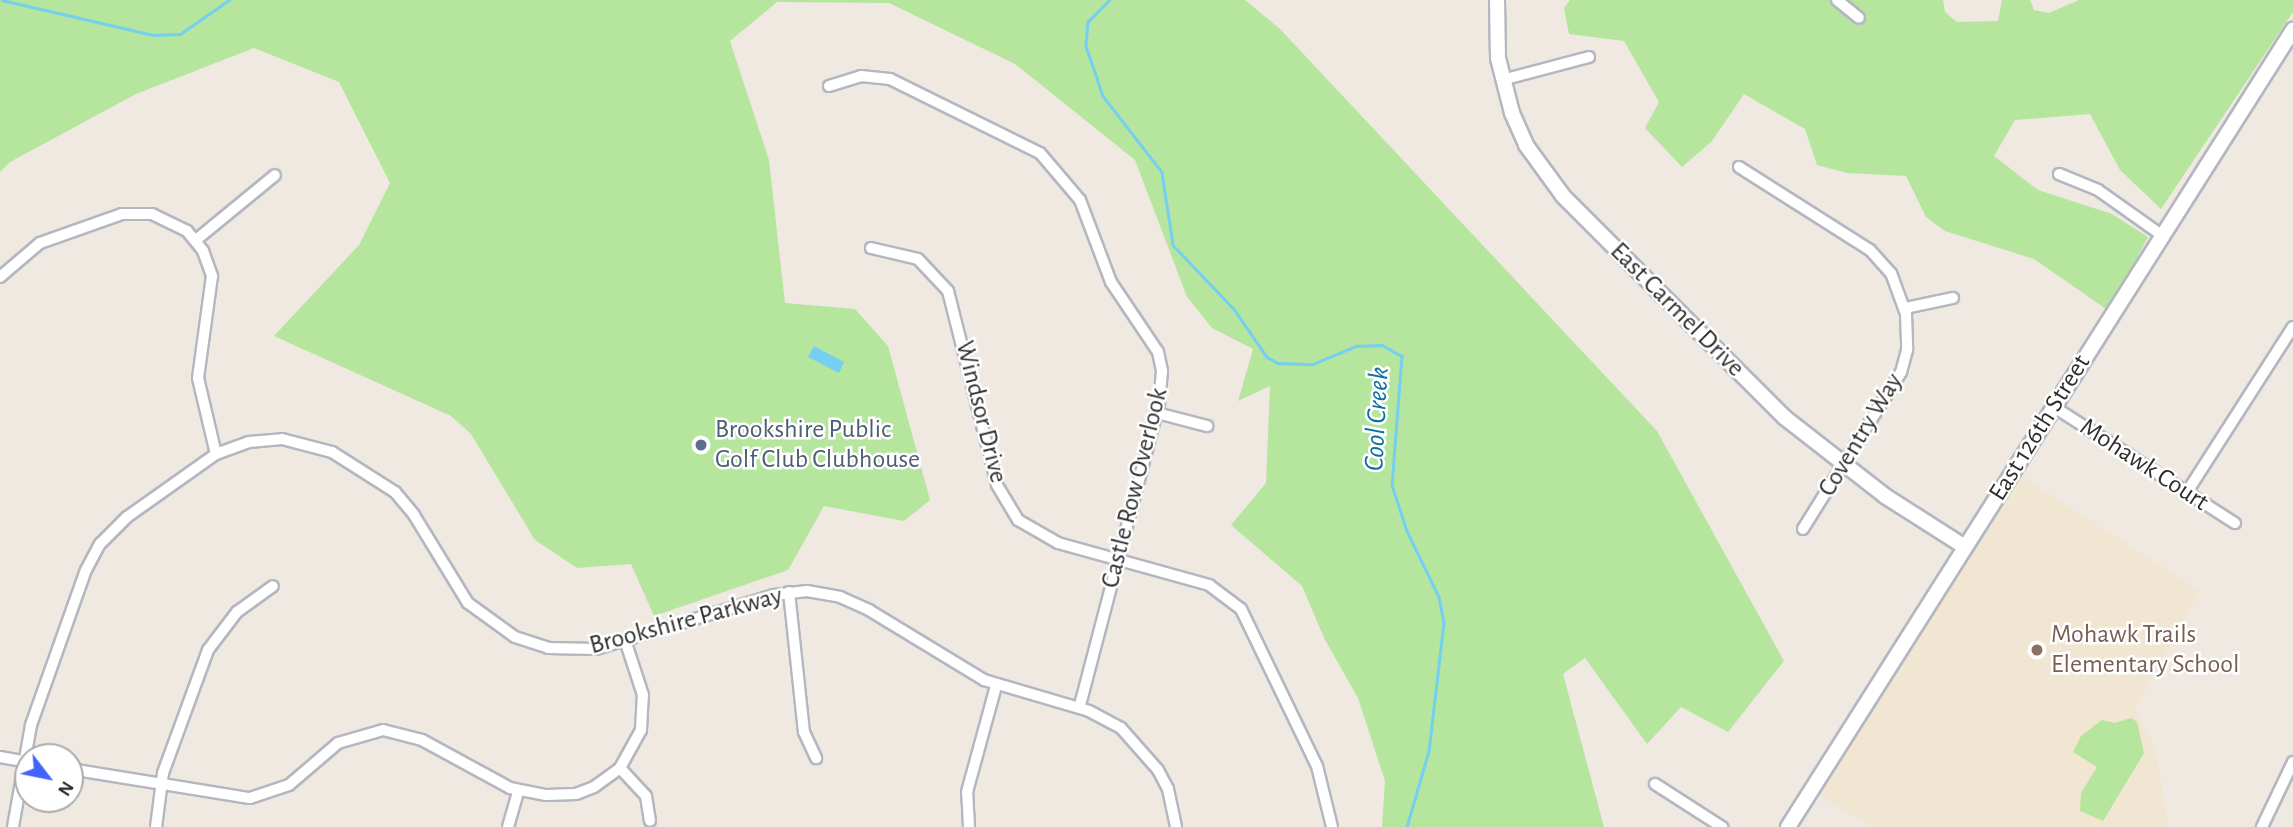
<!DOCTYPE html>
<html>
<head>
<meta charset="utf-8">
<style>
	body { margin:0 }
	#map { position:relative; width:2293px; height:827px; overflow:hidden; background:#efe9e1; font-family:"Alegreya Sans",sans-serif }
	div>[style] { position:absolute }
	.education>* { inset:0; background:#f0e6d1 }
	.green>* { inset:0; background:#b6e59e }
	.water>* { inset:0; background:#75cff0 }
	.stream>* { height:2.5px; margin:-1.25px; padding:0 1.25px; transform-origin:1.25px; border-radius:1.25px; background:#75cff0 }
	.roads { filter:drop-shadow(2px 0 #b4b7c1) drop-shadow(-2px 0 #b4b7c1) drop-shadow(0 2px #b4b7c1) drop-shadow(0 -2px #b4b7c1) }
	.minor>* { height:10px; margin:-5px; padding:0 5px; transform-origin:5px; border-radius:5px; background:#fff }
	.tertiary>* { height:14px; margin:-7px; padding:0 7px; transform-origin:7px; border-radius:7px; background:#fff }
	.dots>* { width:19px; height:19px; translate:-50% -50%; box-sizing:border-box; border:4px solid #fff; border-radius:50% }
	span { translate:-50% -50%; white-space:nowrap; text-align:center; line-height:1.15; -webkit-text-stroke:5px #fff; paint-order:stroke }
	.street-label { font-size:26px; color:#2e2e2e }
	.service-label { font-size:26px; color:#4e5e75 }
	.left { translate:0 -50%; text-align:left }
	.education-label { font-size:26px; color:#785e54 }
	.water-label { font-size:28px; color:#0d6fa3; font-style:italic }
	.north { position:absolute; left:14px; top:743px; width:70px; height:70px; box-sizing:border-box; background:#fff; border:2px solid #ababab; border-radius:50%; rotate:122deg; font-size:19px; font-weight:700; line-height:28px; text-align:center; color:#2e2e2e }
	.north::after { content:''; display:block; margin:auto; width:24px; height:32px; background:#4264fb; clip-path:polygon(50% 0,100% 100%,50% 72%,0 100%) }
</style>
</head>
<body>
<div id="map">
	<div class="education">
		<i style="clip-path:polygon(2018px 474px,2200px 591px,2135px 709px,2155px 747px,2169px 827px,1871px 827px,1816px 793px)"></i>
	</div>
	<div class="green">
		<i style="clip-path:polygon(0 0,1245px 0,1280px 29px,1657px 431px,1784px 661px,1728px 732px,1681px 707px,1647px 744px,1585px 658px,1563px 674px,1604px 827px,1382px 827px,1385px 781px,1358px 698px,1325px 640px,1302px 586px,1231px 525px,1266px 483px,1270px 386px,1238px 401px,1253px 349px,1212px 328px,1187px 297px,1135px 160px,1015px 64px,889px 3px,777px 2px,730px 41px,769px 160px,785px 303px,855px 309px,888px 346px,930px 500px,904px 521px,824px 506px,788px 570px,654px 616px,631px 564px,577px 568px,535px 540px,471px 434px,451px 416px,274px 336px,359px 245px,390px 183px,339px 82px,254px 48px,136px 94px,10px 162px,0 172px)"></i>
		<i style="clip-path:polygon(1570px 0,1943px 0,1945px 12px,1957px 22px,1998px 21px,2002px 0,2030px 0,2034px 10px,2049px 13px,2079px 0,2293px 0,2293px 12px,2161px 209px,2120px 170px,2090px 114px,2015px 120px,1994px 156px,2038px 190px,2112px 214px,2148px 237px,2109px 311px,2034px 259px,1945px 231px,1926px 217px,1906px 176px,1847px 173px,1817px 165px,1805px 129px,1744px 94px,1712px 141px,1682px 167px,1645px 128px,1659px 102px,1624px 41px,1569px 34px,1564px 8px)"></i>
		<i style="clip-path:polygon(2131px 718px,2137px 722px,2144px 753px,2103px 821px,2080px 811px,2081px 793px,2097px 767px,2073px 752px,2081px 736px,2102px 720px,2115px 723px)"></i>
	</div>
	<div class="water">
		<i style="clip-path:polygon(814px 346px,844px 362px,839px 373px,808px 357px)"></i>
	</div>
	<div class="stream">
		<i style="left:2px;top:0;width:156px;rotate:13deg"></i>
		<i style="left:154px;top:35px;width:26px;rotate:-2deg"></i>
		<i style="left:180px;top:34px;width:60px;rotate:-34.8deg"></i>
		<i style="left:1110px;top:0;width:31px;rotate:135deg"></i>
		<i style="left:1088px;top:22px;width:24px;rotate:95deg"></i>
		<i style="left:1086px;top:46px;width:53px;rotate:71.2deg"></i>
		<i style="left:1103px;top:96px;width:96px;rotate:52.2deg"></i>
		<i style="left:1162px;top:172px;width:74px;rotate:81.4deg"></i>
		<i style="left:1173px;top:245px;width:88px;rotate:46.4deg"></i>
		<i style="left:1234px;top:309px;width:58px;rotate:55.5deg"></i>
		<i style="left:1267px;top:357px;width:13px;rotate:29deg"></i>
		<i style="left:1278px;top:363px;width:35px;rotate:2deg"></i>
		<i style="left:1313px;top:364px;width:47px;rotate:-22.7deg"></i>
		<i style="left:1356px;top:346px;width:26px;rotate:-2deg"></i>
		<i style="left:1382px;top:345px;width:23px;rotate:29deg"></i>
		<i style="left:1402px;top:356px;width:129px;rotate:94.4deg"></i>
		<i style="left:1392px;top:485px;width:48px;rotate:71.9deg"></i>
		<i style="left:1407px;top:531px;width:73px;rotate:64.1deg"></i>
		<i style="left:1439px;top:597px;width:25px;rotate:79deg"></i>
		<i style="left:1444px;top:622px;width:130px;rotate:96.6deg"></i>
		<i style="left:1429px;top:751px;width:79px;rotate:106.1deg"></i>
	</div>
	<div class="roads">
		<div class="minor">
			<i style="left:1837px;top:0;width:28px;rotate:39deg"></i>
			<i style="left:1502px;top:80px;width:90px;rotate:-14.8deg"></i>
			<i style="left:829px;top:86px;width:34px;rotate:-17deg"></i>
			<i style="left:861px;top:76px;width:29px;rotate:6deg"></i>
			<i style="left:890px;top:79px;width:167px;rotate:26.3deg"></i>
			<i style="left:1040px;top:153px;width:62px;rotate:49.6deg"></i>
			<i style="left:1080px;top:200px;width:88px;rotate:69.3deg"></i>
			<i style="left:1111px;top:282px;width:84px;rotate:56.1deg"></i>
			<i style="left:1158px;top:352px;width:19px;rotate:78deg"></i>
			<i style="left:1162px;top:371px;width:33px;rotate:95deg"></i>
			<i style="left:1159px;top:404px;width:314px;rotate:104.7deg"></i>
			<i style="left:1739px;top:167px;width:155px;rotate:32.4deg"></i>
			<i style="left:1870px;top:250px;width:31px;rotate:48deg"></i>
			<i style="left:1891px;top:273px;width:44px;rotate:69.9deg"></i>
			<i style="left:1906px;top:314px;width:36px;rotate:88deg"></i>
			<i style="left:1907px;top:350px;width:23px;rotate:105deg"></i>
			<i style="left:1901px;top:372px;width:185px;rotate:122deg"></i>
			<i style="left:2059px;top:174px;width:42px;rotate:22.3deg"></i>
			<i style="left:2098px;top:190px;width:80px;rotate:35.3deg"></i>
			<i style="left:196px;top:240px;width:102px;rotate:-39.4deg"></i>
			<i style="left:871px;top:248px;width:48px;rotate:13.2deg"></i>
			<i style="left:918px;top:259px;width:44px;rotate:46.8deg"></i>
			<i style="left:948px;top:291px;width:200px;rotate:75.8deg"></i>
			<i style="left:997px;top:485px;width:41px;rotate:59deg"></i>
			<i style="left:1018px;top:520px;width:46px;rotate:29.9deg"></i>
			<i style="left:1058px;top:543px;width:157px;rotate:15.5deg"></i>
			<i style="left:1209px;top:585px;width:40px;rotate:37deg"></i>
			<i style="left:1241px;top:609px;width:174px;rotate:64.2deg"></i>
			<i style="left:1317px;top:766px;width:63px;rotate:76.2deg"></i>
			<i style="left:0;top:277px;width:52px;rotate:-40.4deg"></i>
			<i style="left:40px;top:243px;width:87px;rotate:-19.5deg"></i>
			<i style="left:122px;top:214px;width:30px"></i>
			<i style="left:152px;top:214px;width:39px;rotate:26deg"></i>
			<i style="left:187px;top:231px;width:26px;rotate:51deg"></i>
			<i style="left:203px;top:251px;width:27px;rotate:70deg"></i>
			<i style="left:212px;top:276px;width:103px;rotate:97.8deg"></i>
			<i style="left:198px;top:378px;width:78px;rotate:76.7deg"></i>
			<i style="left:1905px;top:308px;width:49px;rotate:-11.8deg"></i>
			<i style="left:2054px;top:407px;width:215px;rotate:32.7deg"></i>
			<i style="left:1157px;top:413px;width:52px;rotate:14.6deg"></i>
			<i style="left:2187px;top:492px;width:196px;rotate:-57.3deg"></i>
			<i style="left:789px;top:592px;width:141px;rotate:83.9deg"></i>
			<i style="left:804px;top:732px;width:29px;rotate:65deg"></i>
			<i style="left:0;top:757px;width:28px;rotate:10deg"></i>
			<i style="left:620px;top:768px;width:38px;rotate:47deg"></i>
			<i style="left:646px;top:796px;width:25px;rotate:81deg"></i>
			<i style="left:70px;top:769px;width:182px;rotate:9.2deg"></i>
			<i style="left:250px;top:798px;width:41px;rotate:-18.4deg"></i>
			<i style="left:289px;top:785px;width:65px;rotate:-40.6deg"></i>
			<i style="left:338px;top:743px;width:47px;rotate:-16.1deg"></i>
			<i style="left:383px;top:730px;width:40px;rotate:14.4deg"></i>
			<i style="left:422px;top:740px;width:100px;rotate:28.6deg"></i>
			<i style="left:510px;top:788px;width:37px;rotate:11deg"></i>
			<i style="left:546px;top:795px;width:30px;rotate:-2deg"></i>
			<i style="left:576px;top:794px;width:19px;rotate:-21deg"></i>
			<i style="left:594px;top:787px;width:32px;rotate:-36deg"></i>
			<i style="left:620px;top:768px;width:43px;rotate:-61.1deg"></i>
			<i style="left:641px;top:730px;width:35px;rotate:-87deg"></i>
			<i style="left:643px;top:695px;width:55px;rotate:-108.1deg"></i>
			<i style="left:1655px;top:784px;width:80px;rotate:32.7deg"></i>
			<i style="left:13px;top:827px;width:104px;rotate:-80deg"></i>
			<i style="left:31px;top:725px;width:164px;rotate:-70.5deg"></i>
			<i style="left:86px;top:570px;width:30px;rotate:-62deg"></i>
			<i style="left:100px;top:544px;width:38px;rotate:-45deg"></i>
			<i style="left:127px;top:517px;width:109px;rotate:-35.3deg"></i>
			<i style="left:216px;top:454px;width:35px;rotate:-20deg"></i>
			<i style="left:249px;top:442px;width:33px;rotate:-5deg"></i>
			<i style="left:282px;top:439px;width:52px;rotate:14.6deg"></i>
			<i style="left:332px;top:452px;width:75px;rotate:32.4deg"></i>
			<i style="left:395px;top:492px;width:30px;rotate:50deg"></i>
			<i style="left:414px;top:515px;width:103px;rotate:58.5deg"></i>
			<i style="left:468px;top:603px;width:58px;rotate:35.9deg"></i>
			<i style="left:515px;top:637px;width:35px;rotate:18deg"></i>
			<i style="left:548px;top:648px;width:48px;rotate:1.2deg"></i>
			<i style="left:596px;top:649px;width:186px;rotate:-16.9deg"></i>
			<i style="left:774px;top:595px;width:33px;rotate:-7deg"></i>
			<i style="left:807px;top:591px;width:34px;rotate:10deg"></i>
			<i style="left:840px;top:597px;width:32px;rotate:24deg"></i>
			<i style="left:869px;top:610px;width:135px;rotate:31.3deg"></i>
			<i style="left:984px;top:680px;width:109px;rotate:16.4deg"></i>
			<i style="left:1089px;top:711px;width:36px;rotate:28deg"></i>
			<i style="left:1121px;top:728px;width:56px;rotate:48.6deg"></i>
			<i style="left:1158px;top:770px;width:21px;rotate:62deg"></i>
			<i style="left:1168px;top:789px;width:39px;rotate:78deg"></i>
			<i style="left:156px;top:827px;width:54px;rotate:-82.6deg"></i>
			<i style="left:163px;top:773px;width:131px;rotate:-69.9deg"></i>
			<i style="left:208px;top:650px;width:48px;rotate:-52.7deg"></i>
			<i style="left:237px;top:612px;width:44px;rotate:-35.8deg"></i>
			<i style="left:508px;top:827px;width:37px;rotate:-74deg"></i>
			<i style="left:969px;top:827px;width:35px;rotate:-93deg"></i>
			<i style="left:967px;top:792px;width:110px;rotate:-74.7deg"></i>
			<i style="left:2262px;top:827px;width:72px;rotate:-64.5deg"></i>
		</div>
		<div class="tertiary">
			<i style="left:1497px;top:0;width:58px;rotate:89deg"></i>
			<i style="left:1498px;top:58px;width:57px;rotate:75.7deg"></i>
			<i style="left:1512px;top:113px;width:35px;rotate:66deg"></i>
			<i style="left:1526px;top:145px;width:63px;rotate:54deg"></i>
			<i style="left:1563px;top:196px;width:313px;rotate:45deg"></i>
			<i style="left:1784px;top:417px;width:128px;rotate:38deg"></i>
			<i style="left:1885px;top:496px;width:95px;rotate:32.5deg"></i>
			<i style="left:1788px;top:827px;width:944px;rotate:-57.64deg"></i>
		</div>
	</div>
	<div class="dots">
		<i style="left:701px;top:445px;background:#5c6f8a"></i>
		<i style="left:2037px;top:650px;background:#8d6e63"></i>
	</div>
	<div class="street-label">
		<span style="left:1677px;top:310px;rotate:45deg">East Carmel Drive</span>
		<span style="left:981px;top:412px;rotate:76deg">Windsor Drive</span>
		<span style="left:2040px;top:428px;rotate:-58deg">East 126th Street</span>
		<span style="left:1861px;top:435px;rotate:-59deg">Coventry Way</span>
		<span style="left:2144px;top:465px;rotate:33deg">Mohawk Court</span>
		<span style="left:1135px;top:488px;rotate:-76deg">Castle Row Overlook</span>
		<span style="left:686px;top:621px;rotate:-15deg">Brookshire Parkway</span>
	</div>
	<div class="service-label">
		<span class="left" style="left:715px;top:445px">Brookshire Public<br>Golf Club Clubhouse</span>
	</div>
	<div class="education-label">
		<span class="left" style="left:2051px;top:650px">Mohawk Trails<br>Elementary School</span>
	</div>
	<div class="water-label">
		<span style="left:1377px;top:419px;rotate:-87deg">Cool Creek</span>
	</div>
	<div class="north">N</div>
</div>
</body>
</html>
